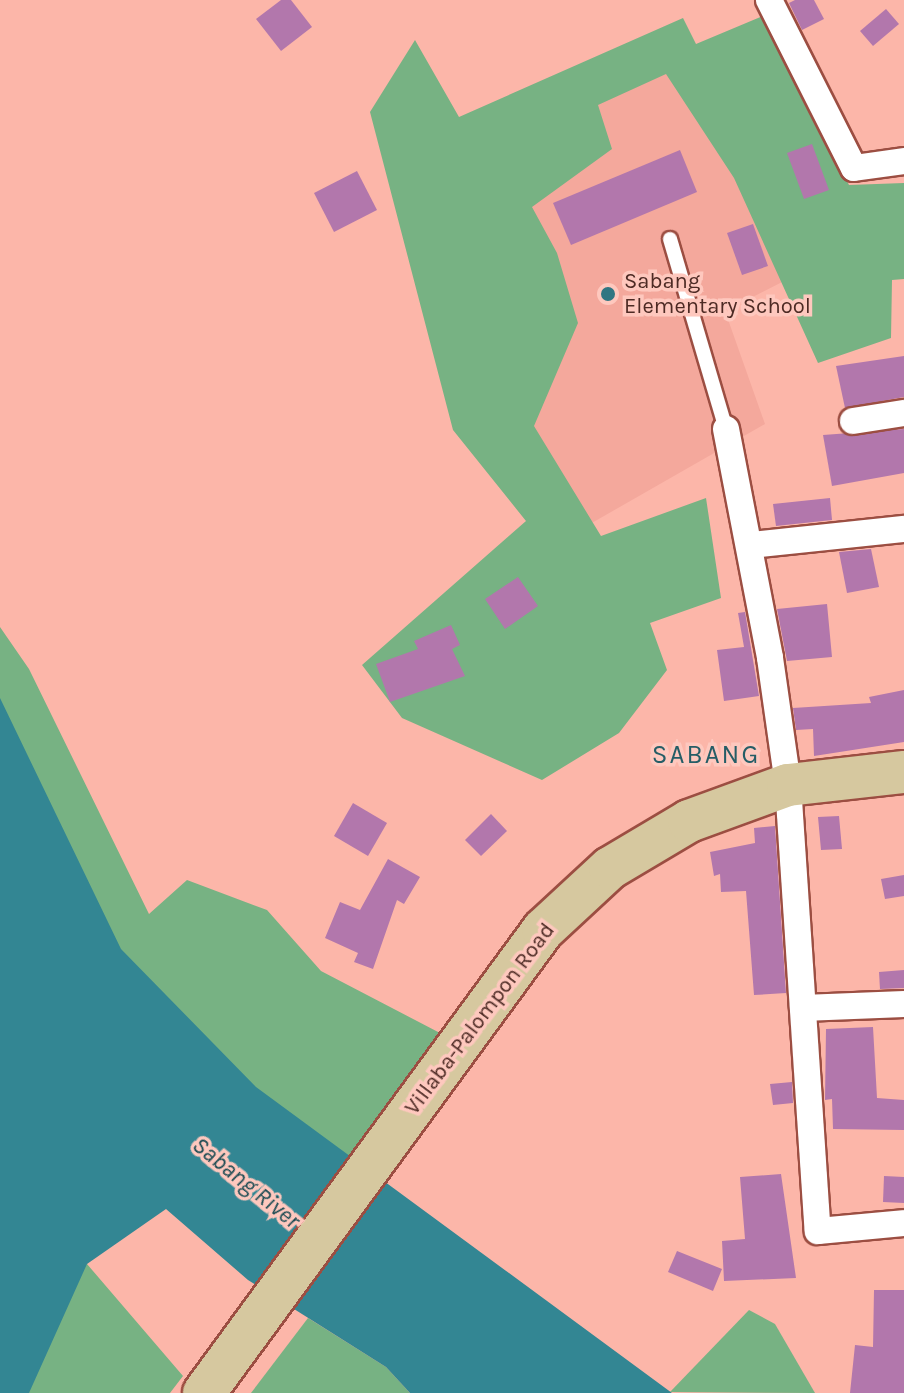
<!DOCTYPE html>
<html>
<head>
<meta charset="utf-8">
<style>
	body { margin:0 }
	#map { position:relative; width:904px; height:1393px; overflow:hidden; background:#fcb6a9; font-family:Karla,sans-serif }
	div>[style] { position:absolute }
	.built>* { inset:0; background:#f4a89c }
	.green>* { inset:0; background:#77b283 }
	.water>* { inset:0; background:#338693 }
	.building>* { inset:0; background:#b277ac }
	.roads { filter:drop-shadow(2px 0 #9c4e42) drop-shadow(-2px 0 #9c4e42) drop-shadow(0 2px #9c4e42) drop-shadow(0 -2px #9c4e42) }
	.lane>* { height:14px; margin:-7px; padding:0 7px; transform-origin:7px; border-radius:7px; background:#fff }
	.street>* { height:26px; margin:-13px; padding:0 13px; transform-origin:13px; border-radius:13px; background:#fff }
	.primary>* { height:42px; margin:-21px; padding:0 21px; transform-origin:21px; border-radius:21px; background:#d6c89f }
	.dots>* { width:22px; height:22px; translate:-50% -50%; box-sizing:border-box; border:4px solid #fec8be; border-radius:50% }
	span { translate:-50% -50%; white-space:nowrap; text-align:center; line-height:1.15; -webkit-text-stroke:7px #fec8be; paint-order:stroke }
	.poi-label { font-size:22px; color:#4d2a24 }
	.left { translate:0 -50%; text-align:left }
	.street-label { font-size:22px; color:#4d2a24 }
	.water-label { font-size:24px; color:#1a4a52; font-style:italic }
	.quarter-label { font-size:26px; color:#255d66; letter-spacing:2px }
</style>
</head>
<body>
<div id="map">
	<div class="built">
		<i style="clip-path:polygon(679px 41px,792px 277px,725px 311px,765px 424px,569px 536px,409px 189px)"></i>
	</div>
	<div class="green">
		<i style="clip-path:polygon(765px 15px,849px 185px,904px 183px,904px 279px,892px 280px,891px 338px,818px 363px,734px 178px,666px 74px,598px 105px,612px 149px,532px 207px,557px 253px,578px 323px,534px 426px,601px 536px,706px 498px,721px 598px,650px 623px,667px 670px,619px 733px,542px 780px,402px 718px,362px 665px,526px 521px,453px 430px,370px 112px,415px 40px,459px 117px,683px 18px,696px 44px)"></i>
		<i style="clip-path:polygon(0 627px,29px 669px,149px 914px,187px 880px,267px 910px,321px 971px,440px 1033px,314px 1211px,265px 1191px,0 771px)"></i>
		<i style="clip-path:polygon(0 951px,72px 1235px,87px 1264px,183px 1376px,170px 1393px,0 1393px)"></i>
		<i style="clip-path:polygon(749px 1310px,775px 1324px,815px 1393px,670px 1392px)"></i>
		<i style="clip-path:polygon(308px 1318px,386px 1367px,410px 1393px,251px 1393px)"></i>
	</div>
	<div class="water">
		<i style="clip-path:polygon(0 698px,121px 949px,256px 1087px,672px 1393px,410px 1393px,386px 1367px,248px 1280px,166px 1209px,87px 1264px,29px 1393px,0 1393px)"></i>
	</div>
	<div class="building">
		<i style="clip-path:polygon(281px 0,291px 0,312px 27px,281px 51px,256px 19px)"></i>
		<i style="clip-path:polygon(795px 0,814px 0,824px 19px,802px 30px,789px 3px)"></i>
		<i style="clip-path:polygon(886px 9px,899px 24px,873px 46px,860px 31px)"></i>
		<i style="clip-path:polygon(812px 144px,829px 190px,804px 199px,787px 153px)"></i>
		<i style="clip-path:polygon(680px 150px,697px 192px,571px 245px,553px 203px)"></i>
		<i style="clip-path:polygon(357px 171px,377px 210px,334px 232px,314px 193px)"></i>
		<i style="clip-path:polygon(753px 224px,768px 266px,742px 275px,727px 233px)"></i>
		<i style="clip-path:polygon(904px 356px,904px 397px,845px 408px,836px 366px)"></i>
		<i style="clip-path:polygon(904px 429px,904px 473px,832px 486px,823px 435px)"></i>
		<i style="clip-path:polygon(830px 498px,832px 520px,776px 526px,773px 504px)"></i>
		<i style="clip-path:polygon(871px 549px,879px 587px,847px 593px,839px 552px)"></i>
		<i style="clip-path:polygon(518px 577px,538px 606px,505px 629px,485px 599px)"></i>
		<i style="clip-path:polygon(827px 604px,832px 657px,787px 661px,777px 609px)"></i>
		<i style="clip-path:polygon(745px 612px,759px 696px,724px 701px,717px 650px,744px 647px,738px 613px)"></i>
		<i style="clip-path:polygon(451px 625px,460px 645px,452px 649px,465px 676px,390px 702px,376px 664px,418px 649px,414px 641px)"></i>
		<i style="clip-path:polygon(904px 690px,904px 742px,814px 756px,813px 729px,796px 730px,793px 708px,871px 703px,869px 697px)"></i>
		<i style="clip-path:polygon(353px 803px,387px 823px,368px 856px,334px 836px)"></i>
		<i style="clip-path:polygon(491px 814px,507px 831px,481px 856px,465px 840px)"></i>
		<i style="clip-path:polygon(839px 816px,842px 849px,821px 850px,818px 817px)"></i>
		<i style="clip-path:polygon(775px 826px,786px 993px,754px 995px,746px 891px,721px 892px,720px 874px,714px 876px,710px 852px,755px 843px,754px 828px)"></i>
		<i style="clip-path:polygon(388px 859px,420px 877px,404px 904px,397px 900px,373px 969px,354px 962px,358px 953px,325px 938px,340px 902px,360px 910px)"></i>
		<i style="clip-path:polygon(904px 875px,904px 896px,885px 899px,881px 879px)"></i>
		<i style="clip-path:polygon(904px 970px,904px 988px,880px 989px,879px 972px)"></i>
		<i style="clip-path:polygon(873px 1027px,877px 1098px,904px 1100px,904px 1130px,833px 1129px,832px 1099px,825px 1100px,826px 1029px)"></i>
		<i style="clip-path:polygon(792px 1082px,793px 1103px,773px 1105px,770px 1084px)"></i>
		<i style="clip-path:polygon(781px 1174px,796px 1278px,724px 1281px,722px 1241px,745px 1239px,740px 1177px)"></i>
		<i style="clip-path:polygon(884px 1176px,904px 1177px,904px 1203px,883px 1202px)"></i>
		<i style="clip-path:polygon(677px 1251px,722px 1269px,713px 1291px,668px 1272px)"></i>
		<i style="clip-path:polygon(874px 1290px,904px 1290px,904px 1393px,850px 1393px,855px 1345px,873px 1347px)"></i>
	</div>
	<div class="roads">
		<div class="lane">
			<i style="left:670px;top:239px;width:198px;rotate:73.6deg"></i>
		</div>
		<div class="street">
			<i style="left:769px;top:0;width:188px;rotate:63.2deg"></i>
			<i style="left:854px;top:168px;width:50px;rotate:-8deg"></i>
			<i style="left:853px;top:421px;width:52px;rotate:-8.9deg"></i>
			<i style="left:726px;top:429px;width:233px;rotate:79.1deg"></i>
			<i style="left:770px;top:658px;width:128px;rotate:81.9deg"></i>
			<i style="left:788px;top:785px;width:447px;rotate:86.2deg"></i>
			<i style="left:818px;top:1231px;width:86px;rotate:-5.3deg"></i>
			<i style="left:751px;top:545px;width:154px;rotate:-6deg"></i>
			<i style="left:803px;top:1008px;width:101px;rotate:-2.3deg"></i>
		</div>
		<div class="primary">
			<i style="left:204px;top:1393px;width:574px;rotate:-53.79deg"></i>
			<i style="left:543px;top:930px;width:91px;rotate:-42.8deg"></i>
			<i style="left:610px;top:868px;width:92px;rotate:-30.7deg"></i>
			<i style="left:689px;top:821px;width:105px;rotate:-20deg"></i>
			<i style="left:788px;top:785px;width:117px;rotate:-6.4deg"></i>
		</div>
	</div>
	<div class="dots">
		<i style="left:608px;top:294px;background:#307682"></i>
	</div>
	<div class="poi-label">
		<span class="left" style="left:624px;top:294px">Sabang<br>Elementary School</span>
	</div>
	<div class="street-label">
		<span style="left:480px;top:1019px;rotate:-53deg">Villaba-Palompon Road</span>
	</div>
	<div class="water-label">
		<span style="left:246px;top:1183px;rotate:39deg">Sabang River</span>
	</div>
	<div class="quarter-label">
		<span style="left:706px;top:755px">SABANG</span>
	</div>
</div>
</body>
</html>
